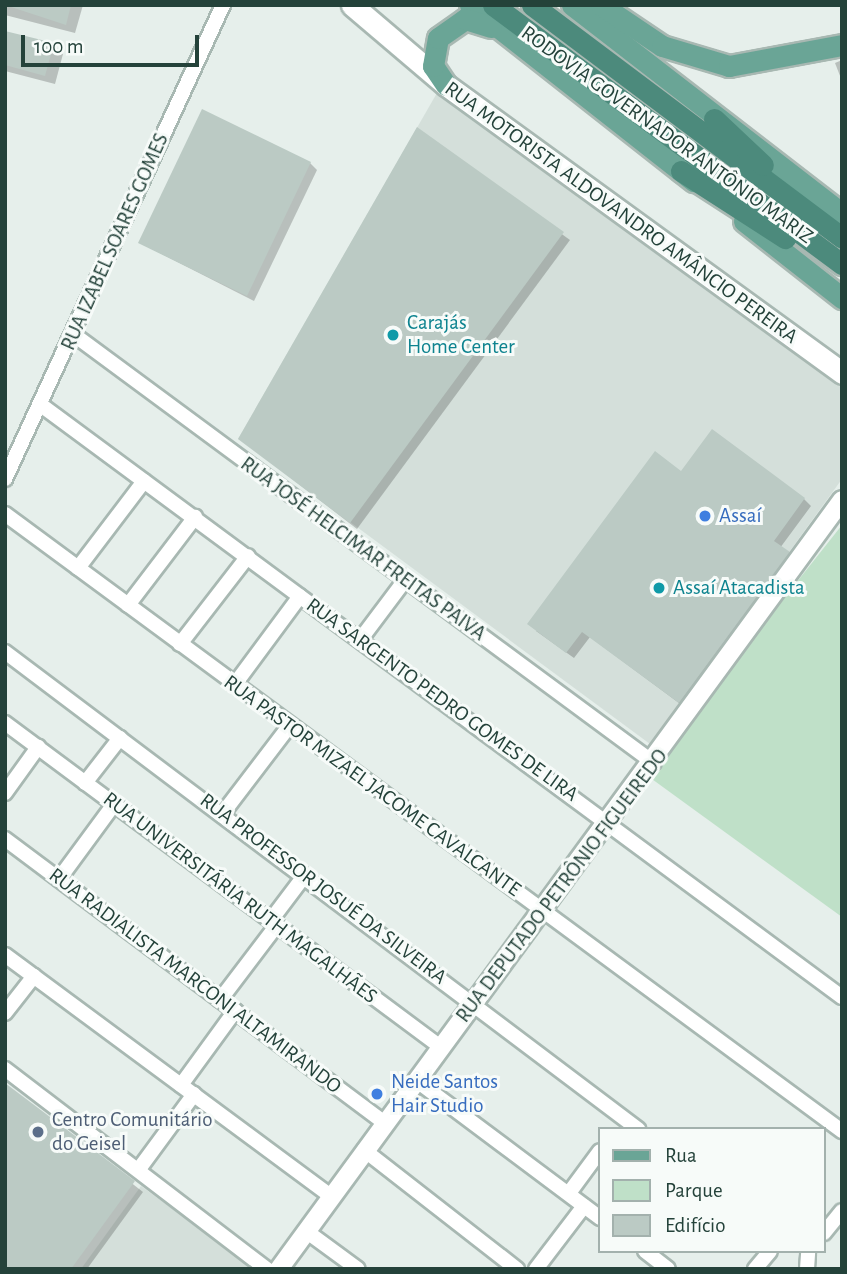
<!DOCTYPE html>
<html>
<head>
<meta charset="utf-8">
<style>
	body { margin:0 }
	#map { position:relative; width:847px; height:1274px; overflow:hidden; background:#e6efeb; font-family:"Alegreya Sans",sans-serif }
	div>[style] { position:absolute }
	.built>* { inset:0; background:#d4dfda }
	.green>* { inset:0; background:#bfe0c8 }
	.shadow>* { inset:0; background:#0003 }
	.building>* { inset:0; background:#bbcac4 }
	.roads { filter:drop-shadow(2px 0 #a8b8b2) drop-shadow(-2px 0 #a8b8b2) drop-shadow(0 2px #a8b8b2) drop-shadow(0 -2px #a8b8b2) }
	.minor>* { height:14px; margin:-7px; padding:0 7px; transform-origin:7px; border-radius:7px; background:#fff }
	.tertiary>* { height:18px; margin:-9px; padding:0 9px; transform-origin:9px; border-radius:9px; background:#fff }
	.secondary>* { height:21px; margin:-10.5px; padding:0 10.5px; transform-origin:10.5px; border-radius:10.5px; background:#fff }
	.primary>* { height:21px; margin:-10.5px; padding:0 10.5px; transform-origin:10.5px; border-radius:10.5px; background:#6aa596 }
	.trunk>* { height:21px; margin:-10.5px; padding:0 10.5px; transform-origin:10.5px; border-radius:10.5px; background:#4c8a7c }
	.dots>* { width:19px; height:19px; translate:-50% -50%; box-sizing:border-box; border:4px solid #f7fbf9; border-radius:50% }
	span { translate:-50% -50%; white-space:nowrap; text-align:center; line-height:1.15; -webkit-text-stroke:6px #f7fbf9; paint-order:stroke }
	.street-label { font-size:21px; color:#24423a }
	.culture-label { font-size:21px; color:#0d838f }
	.left { translate:0 -50%; text-align:left }
	.shop-label { font-size:21px; color:#366cbe }
	.service-label { font-size:21px; color:#4e5e75 }
	.frame { position:absolute; inset:0; border:7px solid #24423a; pointer-events:none }
	.legend { position:absolute; left:598px; top:1127px; width:228px; height:126px; box-sizing:border-box; background:#f7fbf9; border:2px solid #a3b1ad; margin:0; padding:9px 12px; list-style:none; font-size:21px; color:#24423a }
	.legend li { display:flex; align-items:center; gap:14px; height:35px }
	.legend b { width:35px; border:2px solid #a3b1ad }
	.scale { position:absolute; left:21px; top:35px; width:178px; height:32px; box-sizing:border-box; border:4px solid #24423a; border-top:0; padding-left:9px; font-size:21px; line-height:24px; white-space:nowrap; color:#24423a; -webkit-text-stroke:5px #f7fbf9; paint-order:stroke }
</style>
</head>
<body>
<div id="map">
	<div class="built">
		<i style="clip-path:polygon(441px 86px,842px 381px,842px 479px,650px 744px,238px 439px)"></i>
		<i style="clip-path:polygon(141px 1186px,255px 1269px,81px 1269px)"></i>
	</div>
	<div class="green">
		<i style="clip-path:polygon(842px 525px,842px 917px,645px 774px)"></i>
	</div>
	<div class="shadow">
		<i style="clip-path:polygon(5px 5px,83px 5px,75px 33px,5px 15px)"></i>
		<i style="clip-path:polygon(5px 32px,53px 45px,63px 54px,55px 84px,5px 71px)"></i>
		<i style="clip-path:polygon(842px 60px,842px 81px,835px 63px)"></i>
		<i style="clip-path:polygon(418px 130px,570px 240px,357px 529px,248px 445px)"></i>
		<i style="clip-path:polygon(310px 163px,317px 170px,254px 301px,140px 243px)"></i>
		<i style="clip-path:polygon(682px 473px,804px 499px,811px 506px,780px 548px,795px 561px,687px 709px,590px 637px,574px 658px,536px 631px)"></i>
		<i style="clip-path:polygon(5px 1085px,143px 1192px,87px 1269px,5px 1269px)"></i>
	</div>
	<div class="building">
		<i style="clip-path:polygon(5px 5px,71px 5px,66px 25px)"></i>
		<i style="clip-path:polygon(5px 31px,54px 43px,45px 76px,5px 65px)"></i>
		<i style="clip-path:polygon(202px 109px,311px 162px,247px 296px,138px 243px)"></i>
		<i style="clip-path:polygon(417px 127px,564px 232px,350px 523px,238px 439px)"></i>
		<i style="clip-path:polygon(712px 429px,805px 498px,774px 541px,790px 552px,679px 703px,582px 632px,566px 653px,527px 624px,655px 451px,681px 471px)"></i>
		<i style="clip-path:polygon(5px 1083px,135px 1181px,71px 1269px,5px 1269px)"></i>
	</div>
	<div class="roads">
		<div class="minor">
			<i style="left:73px;top:334px;width:722px;rotate:36.44deg"></i>
			<i style="left:41px;top:405px;width:996px;rotate:36.47deg"></i>
			<i style="left:5px;top:479px;width:522px;rotate:-65.3deg"></i>
			<i style="left:5px;top:514px;width:1040px;rotate:36.4deg"></i>
			<i style="left:78px;top:568px;width:109px;rotate:-52.8deg"></i>
			<i style="left:128px;top:605px;width:111px;rotate:-52.7deg"></i>
			<i style="left:360px;top:640px;width:75px;rotate:-53.1deg"></i>
			<i style="left:180px;top:644px;width:111px;rotate:-52.3deg"></i>
			<i style="left:5px;top:652px;width:793px;rotate:37deg"></i>
			<i style="left:235px;top:684px;width:109px;rotate:-53.5deg"></i>
			<i style="left:5px;top:723px;width:545px;rotate:36.64deg"></i>
			<i style="left:85px;top:783px;width:57px;rotate:-52.1deg"></i>
			<i style="left:5px;top:793px;width:57px;rotate:-54.3deg"></i>
			<i style="left:223px;top:813px;width:111px;rotate:-52.7deg"></i>
			<i style="left:5px;top:839px;width:474px;rotate:36.8deg"></i>
			<i style="left:59px;top:879px;width:93px;rotate:-53.7deg"></i>
			<i style="left:271px;top:920px;width:56px;rotate:-52.9deg"></i>
			<i style="left:5px;top:955px;width:405px;rotate:36.5deg"></i>
			<i style="left:220px;top:1000px;width:94px;rotate:-52.8deg"></i>
			<i style="left:5px;top:1013px;width:47px;rotate:-51.9deg"></i>
			<i style="left:5px;top:1069px;width:330px;rotate:37.4deg"></i>
			<i style="left:417px;top:1081px;width:229px;rotate:36.8deg"></i>
			<i style="left:181px;top:1085px;width:92px;rotate:-53.9deg"></i>
			<i style="left:364px;top:1150px;width:194px;rotate:37.9deg"></i>
			<i style="left:139px;top:1169px;width:93px;rotate:-53.7deg"></i>
			<i style="left:569px;top:1193px;width:52px;rotate:-53.6deg"></i>
			<i style="left:306px;top:1231px;width:64px;rotate:36.2deg"></i>
			<i style="left:824px;top:1233px;width:28px;rotate:-51deg"></i>
			<i style="left:645px;top:1251px;width:29px;rotate:38deg"></i>
			<i style="left:536px;top:1269px;width:79px;rotate:-52.7deg"></i>
			<i style="left:755px;top:1269px;width:23px;rotate:-50deg"></i>
			<i style="left:807px;top:1269px;width:16px;rotate:-86deg"></i>
		</div>
		<div class="tertiary">
			<i style="left:279px;top:1269px;width:953px;rotate:-53.79deg"></i>
		</div>
		<div class="secondary">
			<i style="left:352px;top:5px;width:123px;rotate:40.4deg"></i>
			<i style="left:446px;top:85px;width:490px;rotate:36deg"></i>
		</div>
		<div class="primary">
			<i style="left:470px;top:5px;width:285px;rotate:38.2deg"></i>
			<i style="left:572px;top:5px;width:341px;rotate:37.7deg"></i>
			<i style="left:601px;top:5px;width:73px;rotate:33.9deg"></i>
			<i style="left:662px;top:46px;width:70px;rotate:16.6deg"></i>
			<i style="left:729px;top:66px;width:115px;rotate:-10.5deg"></i>
			<i style="left:446px;top:85px;width:23px;rotate:-124deg"></i>
			<i style="left:433px;top:66px;width:28px;rotate:-80deg"></i>
			<i style="left:438px;top:38px;width:33px;rotate:-35deg"></i>
			<i style="left:465px;top:19px;width:27px;rotate:17deg"></i>
			<i style="left:744px;top:221px;width:125px;rotate:38.2deg"></i>
		</div>
		<div class="trunk">
			<i style="left:493px;top:5px;width:435px;rotate:36.6deg"></i>
			<i style="left:532px;top:5px;width:388px;rotate:36.9deg"></i>
			<i style="left:714px;top:119px;width:67px;rotate:43.2deg"></i>
			<i style="left:681px;top:171px;width:124px;rotate:32.8deg"></i>
		</div>
	</div>
	<div class="dots">
		<i style="left:393px;top:335px;background:#0f9aa8"></i>
		<i style="left:705px;top:516px;background:#3f7fe0"></i>
		<i style="left:659px;top:588px;background:#0f9aa8"></i>
		<i style="left:377px;top:1094px;background:#3f7fe0"></i>
		<i style="left:38px;top:1132px;background:#5c6f8a"></i>
	</div>
	<div class="street-label">
		<span style="left:667px;top:135px;rotate:36deg">RODOVIA GOVERNADOR ANTÔNIO MARIZ</span>
		<span style="left:621px;top:213px;rotate:36deg">RUA MOTORISTA ALDOVANDRO AMÂNCIO PEREIRA</span>
		<span style="left:115px;top:242px;rotate:-66deg">RUA IZABEL SOARES GOMES</span>
		<span style="left:363px;top:549px;rotate:36deg">RUA JOSÉ HELCIMAR FREITAS PAIVA</span>
		<span style="left:442px;top:700px;rotate:36deg">RUA SARGENTO PEDRO GOMES DE LIRA</span>
		<span style="left:372px;top:786px;rotate:36deg">RUA PASTOR MIZAEL JACOME CAVALCANTE</span>
		<span style="left:562px;top:886px;rotate:-53deg">RUA DEPUTADO PETRÔNIO FIGUEIREDO</span>
		<span style="left:323px;top:889px;rotate:37deg">RUA PROFESSOR JOSUÉ DA SILVEIRA</span>
		<span style="left:240px;top:898px;rotate:37deg">RUA UNIVERSITÁRIA RUTH MAGALHÃES</span>
		<span style="left:195px;top:981px;rotate:37deg">RUA RADIALISTA MARCONI ALTAMIRANDO</span>
	</div>
	<div class="culture-label">
		<span class="left" style="left:407px;top:335px">Carajás<br>Home Center</span>
		<span class="left" style="left:673px;top:588px">Assaí Atacadista</span>
	</div>
	<div class="shop-label">
		<span class="left" style="left:719px;top:516px">Assaí</span>
		<span class="left" style="left:391px;top:1094px">Neide Santos<br>Hair Studio</span>
	</div>
	<div class="service-label">
		<span class="left" style="left:52px;top:1132px">Centro Comunitário<br>do Geisel</span>
	</div>
	<div class="frame"></div>
	<ul class="legend">
	<li><b style="height:9px;background:#6aa596"></b>Rua</li>
	<li><b style="height:19px;background:#bfe0c8"></b>Parque</li>
	<li><b style="height:19px;background:#bbcac4"></b>Edifício</li>
	</ul>
	<div class="scale">100 m</div>
</div>
</body>
</html>
